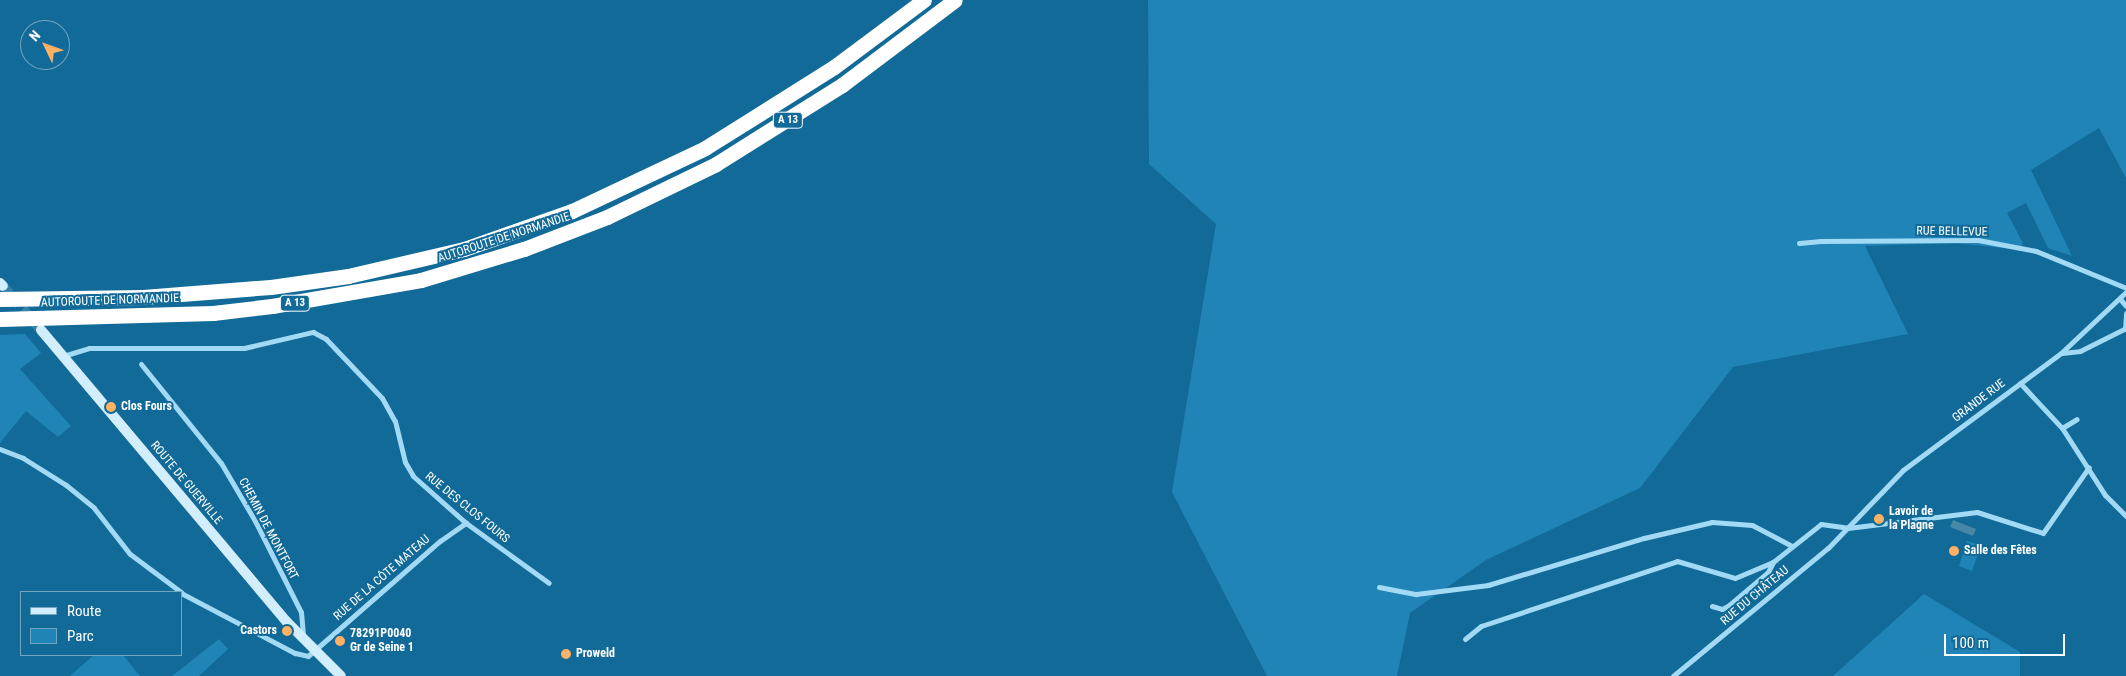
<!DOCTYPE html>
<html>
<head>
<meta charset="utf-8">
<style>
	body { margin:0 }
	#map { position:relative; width:2126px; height:676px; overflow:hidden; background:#116a98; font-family:"Roboto Condensed",sans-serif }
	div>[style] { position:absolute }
	.green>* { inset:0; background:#2084b6 }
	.water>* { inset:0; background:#4987a7 }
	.secondary-tunnel>* { height:10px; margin-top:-5px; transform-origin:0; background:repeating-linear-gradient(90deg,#3580a7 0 10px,transparent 0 15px) }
	.street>* { height:5px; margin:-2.5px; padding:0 2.5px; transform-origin:2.5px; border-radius:2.5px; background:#a2d9f4 }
	.secondary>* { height:10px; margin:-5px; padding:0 5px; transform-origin:5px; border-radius:5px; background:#d2eefd }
	.highway>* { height:15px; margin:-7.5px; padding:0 7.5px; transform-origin:7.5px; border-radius:7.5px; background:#fff }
	.dots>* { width:14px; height:14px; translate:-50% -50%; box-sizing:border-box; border:2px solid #116a98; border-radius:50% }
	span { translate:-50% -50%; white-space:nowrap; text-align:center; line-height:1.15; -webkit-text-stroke:4px #116a98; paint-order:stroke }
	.shield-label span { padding:1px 4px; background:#116a98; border:1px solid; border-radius:4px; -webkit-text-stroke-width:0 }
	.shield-label { font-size:11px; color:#fff; font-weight:700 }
	.street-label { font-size:12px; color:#fff }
	.poi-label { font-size:12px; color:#fff; font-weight:700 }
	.left { translate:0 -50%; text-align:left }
	.right { translate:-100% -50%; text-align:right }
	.legend { position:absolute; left:20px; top:591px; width:162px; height:65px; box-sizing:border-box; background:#116a98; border:1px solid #70a6c1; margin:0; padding:6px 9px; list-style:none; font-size:15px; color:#fff }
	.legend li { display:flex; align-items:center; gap:10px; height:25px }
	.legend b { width:25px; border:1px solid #70a6c1 }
	.north { position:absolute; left:20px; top:20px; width:50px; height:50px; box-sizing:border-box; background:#116a98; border:1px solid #70a6c1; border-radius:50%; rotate:312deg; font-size:14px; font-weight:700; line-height:20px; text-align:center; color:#fff }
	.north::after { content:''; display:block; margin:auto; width:18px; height:22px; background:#ffb165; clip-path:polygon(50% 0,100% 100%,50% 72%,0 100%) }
	.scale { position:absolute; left:1944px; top:634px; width:121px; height:22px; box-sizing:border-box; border:2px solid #fff; border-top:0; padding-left:6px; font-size:15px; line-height:18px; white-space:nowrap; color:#fff; -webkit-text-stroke:4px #116a98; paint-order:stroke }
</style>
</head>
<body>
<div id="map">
	<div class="green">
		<i style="clip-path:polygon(1148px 0,2126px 0,2126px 178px,2099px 128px,2031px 170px,2072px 256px,2048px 248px,2026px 203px,2007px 213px,2023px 243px,2020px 250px,1955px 243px,1865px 246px,1908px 334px,1733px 367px,1640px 488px,1486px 560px,1410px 613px,1397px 676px,1267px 676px,1172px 492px,1216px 224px,1149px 164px)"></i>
		<i style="clip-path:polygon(25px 334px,41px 353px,20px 369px,71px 426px,58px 437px,26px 411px,0 443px,0 335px)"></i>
		<i style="clip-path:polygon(1967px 541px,1981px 545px,1972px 571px,1959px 566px)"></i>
		<i style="clip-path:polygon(1924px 594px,2020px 652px,2020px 676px,1833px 676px)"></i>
		<i style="clip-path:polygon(219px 639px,228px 649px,199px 676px,172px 676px)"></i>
		<i style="clip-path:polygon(94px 655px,123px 655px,140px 676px,70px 676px)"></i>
	</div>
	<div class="water">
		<i style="clip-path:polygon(1953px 520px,1976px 529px,1973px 536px,1950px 527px)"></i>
	</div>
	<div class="secondary-tunnel">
		<i style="left:3px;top:286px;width:58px;rotate:49.2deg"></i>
	</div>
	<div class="street">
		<i style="left:1799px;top:243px;width:22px;rotate:-5deg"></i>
		<i style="left:1821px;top:241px;width:157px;rotate:-0.4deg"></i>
		<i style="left:1978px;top:240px;width:59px;rotate:10.7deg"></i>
		<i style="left:2036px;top:251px;width:97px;rotate:22.3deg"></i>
		<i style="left:2120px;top:299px;width:9px;rotate:49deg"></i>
		<i style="left:2125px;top:329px;width:16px;rotate:-86deg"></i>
		<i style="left:2062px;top:353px;width:18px;rotate:-6deg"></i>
		<i style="left:2080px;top:351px;width:51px;rotate:-26.6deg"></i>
		<i style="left:63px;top:356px;width:27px;rotate:-17deg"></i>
		<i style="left:89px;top:348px;width:155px"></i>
		<i style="left:244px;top:348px;width:71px;rotate:-13.1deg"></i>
		<i style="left:313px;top:332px;width:15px;rotate:28deg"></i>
		<i style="left:326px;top:339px;width:81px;rotate:46.5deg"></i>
		<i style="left:382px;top:398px;width:26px;rotate:61deg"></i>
		<i style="left:395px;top:421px;width:42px;rotate:76.3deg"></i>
		<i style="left:405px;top:462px;width:16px;rotate:60deg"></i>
		<i style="left:413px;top:476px;width:71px;rotate:41.6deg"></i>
		<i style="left:466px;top:523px;width:102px;rotate:35.9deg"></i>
		<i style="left:141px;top:364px;width:127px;rotate:51.1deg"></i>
		<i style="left:221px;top:463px;width:67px;rotate:59.6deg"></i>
		<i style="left:255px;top:521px;width:102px;rotate:63.2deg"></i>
		<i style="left:301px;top:612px;width:25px;rotate:85deg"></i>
		<i style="left:2020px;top:383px;width:62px;rotate:47deg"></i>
		<i style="left:2062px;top:428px;width:80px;rotate:57.3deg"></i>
		<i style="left:2105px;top:495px;width:30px;rotate:45deg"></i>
		<i style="left:2062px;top:428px;width:17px;rotate:-31deg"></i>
		<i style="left:0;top:449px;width:25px;rotate:21deg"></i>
		<i style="left:23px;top:458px;width:51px;rotate:32.1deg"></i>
		<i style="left:66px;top:485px;width:36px;rotate:39deg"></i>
		<i style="left:94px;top:508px;width:58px;rotate:52deg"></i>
		<i style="left:130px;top:554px;width:64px;rotate:36.7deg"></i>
		<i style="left:1379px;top:587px;width:38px;rotate:11deg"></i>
		<i style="left:1416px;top:594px;width:73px;rotate:-7.1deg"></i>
		<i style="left:1488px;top:585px;width:163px;rotate:-16.8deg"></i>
		<i style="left:1644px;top:538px;width:70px;rotate:-13.2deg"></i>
		<i style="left:1712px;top:522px;width:40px;rotate:4.3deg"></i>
		<i style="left:1752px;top:525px;width:45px;rotate:27.7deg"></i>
		<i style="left:181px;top:593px;width:129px;rotate:27.8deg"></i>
		<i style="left:295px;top:653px;width:13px;rotate:13deg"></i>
		<i style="left:308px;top:656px;width:175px;rotate:-41.1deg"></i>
		<i style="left:440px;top:541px;width:32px;rotate:-35deg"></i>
		<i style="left:1712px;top:606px;width:10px;rotate:17deg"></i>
		<i style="left:1722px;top:609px;width:7px;rotate:-27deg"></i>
		<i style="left:1728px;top:606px;width:52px;rotate:-40.4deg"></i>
		<i style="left:1768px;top:572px;width:11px;rotate:-63deg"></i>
		<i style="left:1465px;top:639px;width:21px;rotate:-39deg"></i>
		<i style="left:1481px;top:626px;width:206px;rotate:-18.3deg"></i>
		<i style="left:1677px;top:561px;width:60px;rotate:16.3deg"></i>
		<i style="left:1735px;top:578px;width:41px;rotate:-22.8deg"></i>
		<i style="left:1773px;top:562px;width:61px;rotate:-38.4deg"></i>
		<i style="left:1821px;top:524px;width:27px;rotate:8deg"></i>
		<i style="left:1848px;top:528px;width:130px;rotate:-7.1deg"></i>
		<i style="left:1977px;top:512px;width:69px;rotate:17.7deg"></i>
		<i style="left:2043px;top:533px;width:80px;rotate:-55.1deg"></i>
		<i style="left:1673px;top:676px;width:201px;rotate:-39.6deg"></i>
		<i style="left:1828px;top:548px;width:108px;rotate:-46.1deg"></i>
		<i style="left:1903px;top:470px;width:197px;rotate:-36.5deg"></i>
		<i style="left:2061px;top:353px;width:89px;rotate:-43.2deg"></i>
	</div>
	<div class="secondary">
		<i style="left:0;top:283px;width:4px;rotate:45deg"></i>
		<i style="left:41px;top:330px;width:382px;rotate:49.9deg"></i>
		<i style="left:287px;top:622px;width:76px;rotate:45deg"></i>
	</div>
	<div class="highway">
		<i style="left:0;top:299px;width:143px;rotate:-0.8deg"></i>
		<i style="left:143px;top:297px;width:128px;rotate:-4.5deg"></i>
		<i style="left:271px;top:287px;width:78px;rotate:-8.1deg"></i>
		<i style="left:348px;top:276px;width:119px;rotate:-13.1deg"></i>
		<i style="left:464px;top:249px;width:114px;rotate:-19.4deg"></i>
		<i style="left:572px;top:211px;width:147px;rotate:-25.3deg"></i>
		<i style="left:705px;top:148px;width:152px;rotate:-32.1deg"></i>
		<i style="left:834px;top:67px;width:112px;rotate:-36.7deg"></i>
		<i style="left:0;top:319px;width:213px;rotate:-1.6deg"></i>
		<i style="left:213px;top:313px;width:59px;rotate:-6.8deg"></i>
		<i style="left:272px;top:306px;width:151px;rotate:-9.9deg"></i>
		<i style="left:421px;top:280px;width:108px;rotate:-16.8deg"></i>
		<i style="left:524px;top:249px;width:89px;rotate:-21.1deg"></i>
		<i style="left:607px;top:217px;width:121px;rotate:-25.9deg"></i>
		<i style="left:716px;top:164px;width:149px;rotate:-32.1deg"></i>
		<i style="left:842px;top:85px;width:141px;rotate:-37deg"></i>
	</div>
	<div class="dots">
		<i style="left:111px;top:407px;background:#ffb165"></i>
		<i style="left:1879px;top:519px;background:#ffb165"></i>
		<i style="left:1954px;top:551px;background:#ffb165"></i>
		<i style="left:287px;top:631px;background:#ffb165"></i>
		<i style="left:340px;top:641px;background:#ffb165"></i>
		<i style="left:566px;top:654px;background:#ffb165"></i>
	</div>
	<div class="shield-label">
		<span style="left:788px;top:120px">A 13</span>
		<span style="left:295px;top:303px">A 13</span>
	</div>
	<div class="street-label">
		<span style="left:1952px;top:232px;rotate:1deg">RUE BELLEVUE</span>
		<span style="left:504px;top:238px;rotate:-18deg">AUTOROUTE DE NORMANDIE</span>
		<span style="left:110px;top:301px;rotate:-2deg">AUTOROUTE DE NORMANDIE</span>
		<span style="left:1979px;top:401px;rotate:-37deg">GRANDE RUE</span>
		<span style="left:186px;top:483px;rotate:50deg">ROUTE DE GUERVILLE</span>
		<span style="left:467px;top:508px;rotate:39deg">RUE DES CLOS FOURS</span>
		<span style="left:268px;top:529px;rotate:62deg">CHEMIN DE MONTFORT</span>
		<span style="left:382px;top:578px;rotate:-41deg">RUE DE LA CÔTE MATEAU</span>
		<span style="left:1755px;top:596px;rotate:-40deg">RUE DU CHÂTEAU</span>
	</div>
	<div class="poi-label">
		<span class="left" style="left:121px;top:407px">Clos Fours</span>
		<span class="left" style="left:1889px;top:519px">Lavoir de<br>la Plagne</span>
		<span class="left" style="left:1964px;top:551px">Salle des Fêtes</span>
		<span class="right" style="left:277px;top:631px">Castors</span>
		<span class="left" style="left:350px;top:641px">78291P0040<br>Gr de Seine 1</span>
		<span class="left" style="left:576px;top:654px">Proweld</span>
	</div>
	<ul class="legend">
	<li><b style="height:6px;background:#d2eefd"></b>Route</li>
	<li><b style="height:14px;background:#2084b6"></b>Parc</li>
	</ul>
	<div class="north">N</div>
	<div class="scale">100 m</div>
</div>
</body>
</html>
